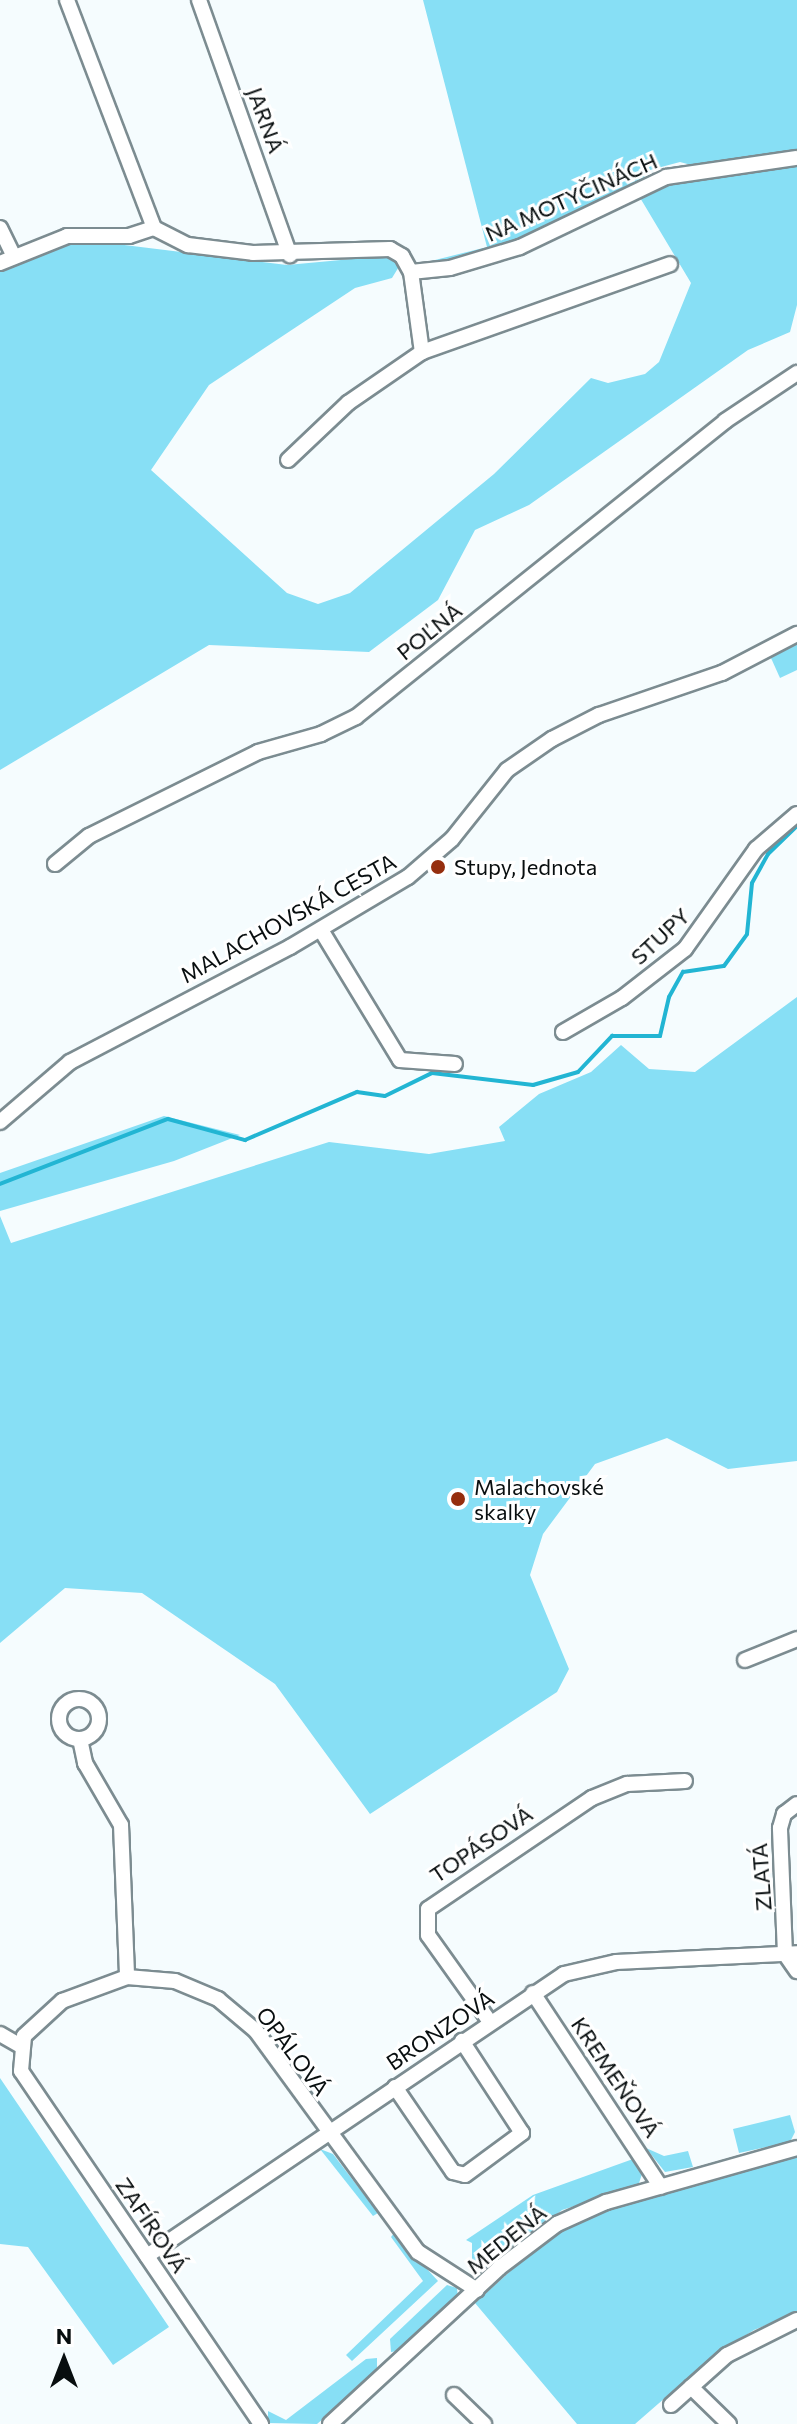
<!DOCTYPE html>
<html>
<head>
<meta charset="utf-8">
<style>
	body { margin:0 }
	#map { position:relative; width:797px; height:2424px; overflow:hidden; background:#f5fcfe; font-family:Commissioner,sans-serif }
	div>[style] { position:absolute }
	.green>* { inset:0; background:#87dff5 }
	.stream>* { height:4px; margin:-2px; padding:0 2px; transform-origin:2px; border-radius:2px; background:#22b5d3 }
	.roads { filter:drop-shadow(2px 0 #7c8c91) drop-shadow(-2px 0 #7c8c91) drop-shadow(0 2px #7c8c91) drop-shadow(0 -2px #7c8c91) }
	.minor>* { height:14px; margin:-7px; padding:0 7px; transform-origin:7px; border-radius:7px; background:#fff }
	.minor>.ring { margin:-7px; padding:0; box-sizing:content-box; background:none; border:14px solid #fff; border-radius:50% }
	.dots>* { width:22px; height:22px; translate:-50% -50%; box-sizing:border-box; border:4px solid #fff; border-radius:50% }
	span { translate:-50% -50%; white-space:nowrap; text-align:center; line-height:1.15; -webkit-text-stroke:6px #fff; paint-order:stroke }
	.street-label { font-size:22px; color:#080e0f }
	.poi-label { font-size:22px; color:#080e0f }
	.left { translate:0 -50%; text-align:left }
	.north { position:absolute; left:24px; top:2320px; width:80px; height:80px; -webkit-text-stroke:6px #fff; paint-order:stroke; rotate:0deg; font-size:22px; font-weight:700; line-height:32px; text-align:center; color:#080e0f }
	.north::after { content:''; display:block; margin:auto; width:28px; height:36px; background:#080e0f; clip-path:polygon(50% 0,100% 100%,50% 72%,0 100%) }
</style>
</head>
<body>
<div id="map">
	<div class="green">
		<i style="clip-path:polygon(423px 0,797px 0,797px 151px,695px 166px,680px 162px,650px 170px,642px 180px,542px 231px,487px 253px,423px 263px,487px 247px)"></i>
		<i style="clip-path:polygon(797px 165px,797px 305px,790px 332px,748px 350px,529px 505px,475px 530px,438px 600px,369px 652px,209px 645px,0 770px,0 272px,66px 244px,100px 242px,287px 265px,384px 256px,400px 265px,392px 278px,355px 288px,209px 385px,151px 470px,287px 593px,318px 604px,350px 593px,494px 474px,591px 378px,608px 383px,645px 374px,659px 362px,691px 283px,639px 196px,666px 184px)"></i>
		<i style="clip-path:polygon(797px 643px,797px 670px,780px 678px,771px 658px)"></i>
		<i style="clip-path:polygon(797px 997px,797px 1461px,728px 1469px,667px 1438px,595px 1464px,543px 1534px,530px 1575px,569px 1669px,557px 1692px,370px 1814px,275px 1684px,142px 1593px,65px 1588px,0 1643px,0 1216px,11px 1243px,329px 1142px,429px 1154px,505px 1141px,499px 1127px,539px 1094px,591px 1072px,621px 1045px,649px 1069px,695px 1072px)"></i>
		<i style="clip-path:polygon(164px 1116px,240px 1135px,174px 1161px,0 1211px,0 1173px)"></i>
		<i style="clip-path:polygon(0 2078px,169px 2327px,113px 2365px,28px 2247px,0 2244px)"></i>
		<i style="clip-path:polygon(790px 2115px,795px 2132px,790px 2142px,739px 2153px,733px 2129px)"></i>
		<i style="clip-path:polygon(646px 2148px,664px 2156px,688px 2151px,693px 2167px,665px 2172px)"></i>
		<i style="clip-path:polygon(320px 2149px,333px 2154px,378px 2213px,373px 2216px)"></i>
		<i style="clip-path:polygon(797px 2155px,797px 2313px,754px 2330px,712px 2357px,635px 2424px,577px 2424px,475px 2303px,536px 2248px,585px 2217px)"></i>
		<i style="clip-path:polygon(633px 2159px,642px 2174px,638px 2186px,562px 2210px,485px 2273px,472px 2267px,472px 2243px,466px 2240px,533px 2195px)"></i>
		<i style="clip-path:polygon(394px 2233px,438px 2281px,352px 2361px,346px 2355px,423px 2281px,391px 2237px)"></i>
		<i style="clip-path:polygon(447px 2285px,457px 2288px,458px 2299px,404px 2350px,391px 2352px,390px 2339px)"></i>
		<i style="clip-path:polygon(377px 2358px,377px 2373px,317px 2424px,268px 2423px,268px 2411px,286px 2420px,366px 2359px)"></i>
	</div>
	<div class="stream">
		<i style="left:0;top:1184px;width:180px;rotate:-21.2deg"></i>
		<i style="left:168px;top:1119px;width:80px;rotate:15.3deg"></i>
		<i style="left:245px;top:1140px;width:122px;rotate:-23.2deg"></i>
		<i style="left:357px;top:1092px;width:28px;rotate:8deg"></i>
		<i style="left:385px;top:1096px;width:52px;rotate:-26.1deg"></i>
		<i style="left:432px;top:1073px;width:102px;rotate:6.8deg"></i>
		<i style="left:533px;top:1085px;width:47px;rotate:-16.1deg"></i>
		<i style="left:578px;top:1072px;width:50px;rotate:-46.6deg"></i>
		<i style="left:612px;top:1036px;width:48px"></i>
		<i style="left:660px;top:1036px;width:40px;rotate:-77deg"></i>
		<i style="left:669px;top:997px;width:29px;rotate:-61deg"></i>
		<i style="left:683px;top:972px;width:41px;rotate:-8.3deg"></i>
		<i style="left:724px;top:966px;width:39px;rotate:-54deg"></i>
		<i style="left:747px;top:934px;width:51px;rotate:-84.4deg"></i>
		<i style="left:752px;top:883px;width:33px;rotate:-61deg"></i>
		<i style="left:768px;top:854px;width:40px;rotate:-44deg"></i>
	</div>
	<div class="roads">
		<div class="minor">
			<i style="left:67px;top:0;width:244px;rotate:69.1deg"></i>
			<i style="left:199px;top:0;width:271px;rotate:70.4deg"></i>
			<i style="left:0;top:228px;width:32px;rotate:64deg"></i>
			<i style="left:154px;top:228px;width:38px;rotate:27deg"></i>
			<i style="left:188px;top:245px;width:65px;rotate:7deg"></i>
			<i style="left:253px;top:253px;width:137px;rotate:-1.7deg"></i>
			<i style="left:390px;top:249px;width:14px;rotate:30deg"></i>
			<i style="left:402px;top:256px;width:18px;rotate:61deg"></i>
			<i style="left:411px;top:272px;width:39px;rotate:-6deg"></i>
			<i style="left:450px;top:268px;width:73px;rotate:-16.7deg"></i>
			<i style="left:520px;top:247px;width:162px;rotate:-25.6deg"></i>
			<i style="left:666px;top:177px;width:132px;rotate:-8.3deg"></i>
			<i style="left:0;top:263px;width:72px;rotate:-21.9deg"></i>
			<i style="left:67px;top:236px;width:62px"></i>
			<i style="left:129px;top:236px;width:26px;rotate:-18deg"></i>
			<i style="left:411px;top:272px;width:81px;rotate:82.2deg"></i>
			<i style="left:288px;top:460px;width:83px;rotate:-43.5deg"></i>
			<i style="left:348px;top:403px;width:90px;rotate:-34.6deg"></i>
			<i style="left:422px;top:352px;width:263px;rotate:-19.5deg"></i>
			<i style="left:55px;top:864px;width:44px;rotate:-39.5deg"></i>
			<i style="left:89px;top:836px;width:189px;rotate:-26.4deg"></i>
			<i style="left:258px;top:752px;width:66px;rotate:-15.9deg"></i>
			<i style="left:321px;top:734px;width:39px;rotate:-26deg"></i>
			<i style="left:356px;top:717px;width:473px;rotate:-38.7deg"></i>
			<i style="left:725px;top:421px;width:87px;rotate:-33.7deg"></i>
			<i style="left:321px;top:930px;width:152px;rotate:58.7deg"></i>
			<i style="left:400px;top:1060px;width:55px;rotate:4.2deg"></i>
			<i style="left:563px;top:1032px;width:68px;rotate:-30deg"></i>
			<i style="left:622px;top:998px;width:80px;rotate:-37.9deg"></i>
			<i style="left:685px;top:949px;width:123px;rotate:-54.6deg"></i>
			<i style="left:756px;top:849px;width:54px;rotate:-40.5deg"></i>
			<i style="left:0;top:1122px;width:92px;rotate:-40.6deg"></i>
			<i style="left:70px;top:1062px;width:248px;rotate:-27.6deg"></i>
			<i style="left:290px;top:947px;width:137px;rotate:-30.7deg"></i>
			<i style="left:408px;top:877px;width:58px;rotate:-40.8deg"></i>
			<i style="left:452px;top:839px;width:88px;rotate:-51.4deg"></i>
			<i style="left:507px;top:770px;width:55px;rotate:-34.6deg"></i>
			<i style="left:552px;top:739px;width:53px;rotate:-27.1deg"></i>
			<i style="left:599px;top:715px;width:130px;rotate:-18.9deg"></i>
			<i style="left:722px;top:673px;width:85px;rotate:-27.5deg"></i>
			<i style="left:745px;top:1660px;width:56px;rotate:-22deg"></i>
			<i class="ring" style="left:59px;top:1699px;width:26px;height:26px"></i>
			<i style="left:80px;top:1739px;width:25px;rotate:78deg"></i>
			<i style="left:85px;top:1763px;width:72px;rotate:59.9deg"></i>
			<i style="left:121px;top:1825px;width:152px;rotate:87.7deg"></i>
			<i style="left:785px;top:1954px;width:126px;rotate:-92.3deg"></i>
			<i style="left:780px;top:1828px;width:15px;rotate:-74deg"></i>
			<i style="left:784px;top:1814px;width:16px;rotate:-38deg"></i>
			<i style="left:785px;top:1954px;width:21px;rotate:55deg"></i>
			<i style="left:533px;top:1993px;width:232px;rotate:56.6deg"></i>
			<i style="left:490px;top:2022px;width:107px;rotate:-125.5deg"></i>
			<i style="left:428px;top:1935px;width:26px;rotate:-90deg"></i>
			<i style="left:428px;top:1909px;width:198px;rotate:-34.1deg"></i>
			<i style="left:592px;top:1798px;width:38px;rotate:-22deg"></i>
			<i style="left:627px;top:1784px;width:58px;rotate:-3deg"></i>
			<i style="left:0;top:2034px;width:24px;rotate:30deg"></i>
			<i style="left:395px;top:2087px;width:103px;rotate:55.7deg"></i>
			<i style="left:453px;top:2172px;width:12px;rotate:14deg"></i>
			<i style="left:465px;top:2175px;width:71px;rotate:-36.4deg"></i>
			<i style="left:522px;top:2133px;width:110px;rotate:-123.1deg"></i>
			<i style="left:147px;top:2256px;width:503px;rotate:-34.07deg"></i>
			<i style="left:564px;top:1974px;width:53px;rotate:-13deg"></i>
			<i style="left:616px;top:1962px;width:181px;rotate:-2.8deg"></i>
			<i style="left:691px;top:2387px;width:53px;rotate:44.2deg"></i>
			<i style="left:454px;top:2395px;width:42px;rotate:44deg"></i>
			<i style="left:671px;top:2405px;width:75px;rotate:-41.8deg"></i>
			<i style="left:727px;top:2355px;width:78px;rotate:-26.6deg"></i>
			<i style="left:261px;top:2424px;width:427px;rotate:-124.2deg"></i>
			<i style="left:21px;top:2071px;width:35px;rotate:-85deg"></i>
			<i style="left:24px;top:2036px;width:52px;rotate:-42.6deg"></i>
			<i style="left:62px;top:2001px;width:69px;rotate:-20.3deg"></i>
			<i style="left:127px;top:1977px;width:48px;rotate:4.8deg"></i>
			<i style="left:175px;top:1981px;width:47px;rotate:22.7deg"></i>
			<i style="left:218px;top:1999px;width:50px;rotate:40.1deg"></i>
			<i style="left:256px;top:2031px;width:274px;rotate:53.8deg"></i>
			<i style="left:418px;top:2252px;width:70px;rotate:32.8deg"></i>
			<i style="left:330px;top:2424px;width:230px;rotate:-42.7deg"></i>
			<i style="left:499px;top:2268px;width:73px;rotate:-37.2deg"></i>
			<i style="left:557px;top:2224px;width:54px;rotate:-24.2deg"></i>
			<i style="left:606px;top:2202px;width:198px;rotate:-15.8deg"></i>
		</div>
	</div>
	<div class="dots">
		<i style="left:438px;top:867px;background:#952e0e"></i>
		<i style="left:458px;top:1499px;background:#952e0e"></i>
	</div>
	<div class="street-label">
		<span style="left:266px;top:120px;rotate:70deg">JARNÁ</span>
		<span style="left:571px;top:197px;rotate:-24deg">NA MOTYČINÁCH</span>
		<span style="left:429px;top:631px;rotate:-39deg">POĽNÁ</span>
		<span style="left:288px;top:918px;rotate:-29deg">MALACHOVSKÁ CESTA</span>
		<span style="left:660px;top:936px;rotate:-43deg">STUPY</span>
		<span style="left:481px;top:1844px;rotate:-34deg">TOPÁSOVÁ</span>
		<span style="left:761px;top:1877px;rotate:-94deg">ZLATÁ</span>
		<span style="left:440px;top:2030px;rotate:-34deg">BRONZOVÁ</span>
		<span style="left:293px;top:2051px;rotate:53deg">OPÁLOVÁ</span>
		<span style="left:616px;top:2077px;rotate:56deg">KREMEŇOVÁ</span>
		<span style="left:152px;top:2225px;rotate:56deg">ZAFÍROVÁ</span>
		<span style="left:506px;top:2239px;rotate:-39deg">MEDENÁ</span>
	</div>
	<div class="poi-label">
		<span class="left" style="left:454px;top:867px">Stupy, Jednota</span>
		<span class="left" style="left:474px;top:1499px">Malachovské<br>skalky</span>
	</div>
	<div class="north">N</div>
</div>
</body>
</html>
